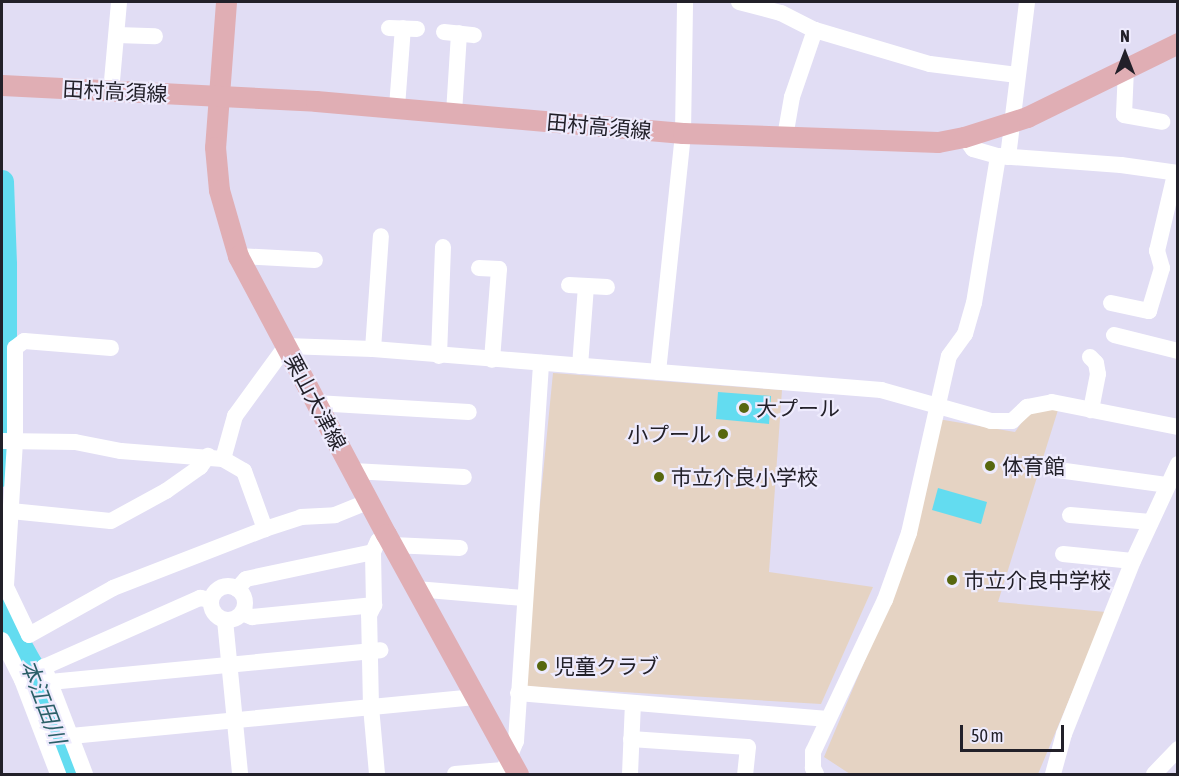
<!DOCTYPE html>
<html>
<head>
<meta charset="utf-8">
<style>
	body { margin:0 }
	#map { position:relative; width:1179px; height:776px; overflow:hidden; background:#e1ddf4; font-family:"Asap Condensed","Noto Sans JP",sans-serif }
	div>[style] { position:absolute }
	.education>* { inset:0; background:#e5d3c3 }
	.water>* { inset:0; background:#63dcf0 }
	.river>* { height:24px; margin:-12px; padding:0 12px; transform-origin:12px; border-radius:12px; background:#63dcf0 }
	.minor>* { height:16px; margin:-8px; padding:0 8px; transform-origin:8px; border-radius:8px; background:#fff }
	.minor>.ring { margin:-8px; padding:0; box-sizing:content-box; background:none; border:16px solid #fff; border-radius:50% }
	.major>* { height:21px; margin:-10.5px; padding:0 10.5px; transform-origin:10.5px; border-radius:10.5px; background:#e0aeb4 }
	.dots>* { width:16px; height:16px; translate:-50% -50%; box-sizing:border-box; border:3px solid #eeebfd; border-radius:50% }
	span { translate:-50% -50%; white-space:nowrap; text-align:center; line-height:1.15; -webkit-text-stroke:4.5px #eeebfd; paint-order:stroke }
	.street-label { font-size:21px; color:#222029 }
	.poi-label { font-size:21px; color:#222029 }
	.left { translate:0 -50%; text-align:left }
	.right { translate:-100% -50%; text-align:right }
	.water-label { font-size:22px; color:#2b5f68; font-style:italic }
	.frame { position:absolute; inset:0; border:3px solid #222029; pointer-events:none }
	.north { position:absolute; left:1095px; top:24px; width:60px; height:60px; -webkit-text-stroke:4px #eeebfd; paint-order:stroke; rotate:0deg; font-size:16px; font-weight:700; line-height:24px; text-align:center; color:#222029 }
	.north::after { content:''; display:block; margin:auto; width:21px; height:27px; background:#222029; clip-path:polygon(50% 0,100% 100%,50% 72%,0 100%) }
	.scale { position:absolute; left:960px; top:725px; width:104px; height:27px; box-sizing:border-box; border:3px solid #222029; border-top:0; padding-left:8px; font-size:18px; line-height:21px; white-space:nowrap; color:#222029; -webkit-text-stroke:4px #eeebfd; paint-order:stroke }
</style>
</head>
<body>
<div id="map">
	<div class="education">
		<i style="clip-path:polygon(553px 373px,782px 390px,769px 572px,873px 587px,821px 704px,522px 686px)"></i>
		<i style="clip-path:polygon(1032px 408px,1058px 410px,998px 602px,1106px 612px,1038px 774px,850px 774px,824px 757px,908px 558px,938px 419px,1015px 432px)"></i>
	</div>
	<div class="water">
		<i style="clip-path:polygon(718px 392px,771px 396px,769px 424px,716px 419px)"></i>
		<i style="clip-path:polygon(938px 488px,987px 502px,981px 524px,932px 510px)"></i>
	</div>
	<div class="river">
		<i style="left:2px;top:182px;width:83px;rotate:87.9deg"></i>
		<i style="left:5px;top:265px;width:154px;rotate:90deg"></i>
		<i style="left:5px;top:419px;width:56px;rotate:93.1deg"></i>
		<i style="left:2px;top:598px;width:25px;rotate:78deg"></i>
		<i style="left:7px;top:622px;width:49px;rotate:60.8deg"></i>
		<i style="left:31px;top:665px;width:116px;rotate:70.3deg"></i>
	</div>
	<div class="minor">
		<i style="left:739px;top:2px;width:43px;rotate:14.7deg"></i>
		<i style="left:781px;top:13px;width:38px;rotate:27deg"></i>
		<i style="left:815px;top:30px;width:120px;rotate:16.5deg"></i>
		<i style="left:930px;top:64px;width:88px;rotate:7.2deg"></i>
		<i style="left:389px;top:28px;width:28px;rotate:2deg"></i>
		<i style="left:444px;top:32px;width:30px;rotate:6deg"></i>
		<i style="left:117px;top:35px;width:38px;rotate:2deg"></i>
		<i style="left:1126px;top:69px;width:46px;rotate:92.5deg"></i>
		<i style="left:1124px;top:115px;width:39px;rotate:10deg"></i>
		<i style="left:111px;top:92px;width:90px;rotate:-84.9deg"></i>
		<i style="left:397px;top:107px;width:79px;rotate:-85.7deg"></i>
		<i style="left:454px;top:113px;width:80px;rotate:-86.4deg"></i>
		<i style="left:785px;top:137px;width:41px;rotate:-80.1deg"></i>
		<i style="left:792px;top:97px;width:71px;rotate:-71.1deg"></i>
		<i style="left:964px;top:137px;width:15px;rotate:53deg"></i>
		<i style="left:973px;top:149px;width:26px;rotate:16deg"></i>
		<i style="left:998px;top:156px;width:123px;rotate:4.2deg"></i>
		<i style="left:1121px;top:165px;width:58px;rotate:8deg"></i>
		<i style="left:1008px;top:157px;width:156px;rotate:-83deg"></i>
		<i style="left:238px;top:256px;width:77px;rotate:3deg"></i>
		<i style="left:479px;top:268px;width:20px;rotate:3deg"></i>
		<i style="left:499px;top:269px;width:91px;rotate:94.4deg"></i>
		<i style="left:569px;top:285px;width:38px;rotate:3deg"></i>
		<i style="left:1111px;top:303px;width:39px;rotate:12deg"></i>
		<i style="left:1149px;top:311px;width:45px;rotate:-73.2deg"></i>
		<i style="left:1162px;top:268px;width:18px;rotate:-106deg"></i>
		<i style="left:1157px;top:251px;width:79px;rotate:-76.8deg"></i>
		<i style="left:1114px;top:335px;width:66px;rotate:14deg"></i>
		<i style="left:111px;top:348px;width:87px;rotate:-175.4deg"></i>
		<i style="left:24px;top:341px;width:11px;rotate:142deg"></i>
		<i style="left:15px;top:348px;width:94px;rotate:90deg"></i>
		<i style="left:15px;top:442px;width:145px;rotate:93.6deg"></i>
		<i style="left:6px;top:587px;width:53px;rotate:64.4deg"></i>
		<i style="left:29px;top:635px;width:96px;rotate:-29.2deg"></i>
		<i style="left:113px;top:588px;width:163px;rotate:-21.2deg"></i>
		<i style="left:265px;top:529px;width:38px;rotate:-18deg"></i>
		<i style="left:301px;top:517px;width:34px;rotate:-3deg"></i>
		<i style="left:335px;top:515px;width:38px;rotate:-22deg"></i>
		<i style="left:373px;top:349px;width:113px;rotate:-86deg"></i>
		<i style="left:439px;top:356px;width:109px;rotate:-87.9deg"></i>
		<i style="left:1090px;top:357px;width:8px;rotate:45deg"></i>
		<i style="left:1096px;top:363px;width:11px;rotate:80deg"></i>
		<i style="left:1098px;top:374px;width:37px;rotate:101deg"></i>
		<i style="left:580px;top:366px;width:79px;rotate:-85.7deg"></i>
		<i style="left:658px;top:372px;width:240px;rotate:-84deg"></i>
		<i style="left:683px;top:133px;width:131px;rotate:-89.1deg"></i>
		<i style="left:316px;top:403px;width:153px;rotate:3.4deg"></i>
		<i style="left:2px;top:441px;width:73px;rotate:0.8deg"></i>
		<i style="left:75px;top:442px;width:47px;rotate:11.1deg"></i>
		<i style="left:121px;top:451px;width:102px;rotate:4.5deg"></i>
		<i style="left:223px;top:459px;width:24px;rotate:30deg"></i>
		<i style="left:244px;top:471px;width:62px;rotate:70.1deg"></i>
		<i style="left:223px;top:459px;width:45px;rotate:-74.4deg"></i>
		<i style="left:235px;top:416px;width:87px;rotate:-53.9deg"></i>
		<i style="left:286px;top:346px;width:87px;rotate:2deg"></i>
		<i style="left:373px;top:349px;width:510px;rotate:4.61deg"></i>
		<i style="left:881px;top:390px;width:114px;rotate:15.7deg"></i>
		<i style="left:991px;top:421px;width:21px"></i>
		<i style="left:1012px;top:421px;width:21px;rotate:-43deg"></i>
		<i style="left:1027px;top:407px;width:25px;rotate:-11deg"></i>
		<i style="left:1052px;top:402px;width:128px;rotate:11.2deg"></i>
		<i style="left:1058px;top:470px;width:111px;rotate:7.8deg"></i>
		<i style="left:353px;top:471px;width:111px;rotate:3.1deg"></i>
		<i style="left:11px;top:511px;width:100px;rotate:5.7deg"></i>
		<i style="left:111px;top:521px;width:63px;rotate:-28.6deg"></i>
		<i style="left:166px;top:491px;width:42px;rotate:-35.2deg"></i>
		<i style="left:200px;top:467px;width:14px;rotate:-54deg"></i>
		<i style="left:1070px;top:515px;width:81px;rotate:4.9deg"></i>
		<i style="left:392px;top:545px;width:68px;rotate:2.5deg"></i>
		<i style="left:1063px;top:554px;width:70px;rotate:5.7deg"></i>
		<i class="ring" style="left:211px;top:586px;width:18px;height:18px"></i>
		<i style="left:237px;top:589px;width:13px;rotate:-48deg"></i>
		<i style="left:246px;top:579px;width:130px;rotate:-12deg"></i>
		<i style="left:416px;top:589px;width:108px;rotate:4.8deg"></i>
		<i style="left:242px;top:613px;width:11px;rotate:22deg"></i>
		<i style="left:252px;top:617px;width:123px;rotate:-5.6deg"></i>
		<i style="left:225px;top:620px;width:155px;rotate:84.4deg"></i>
		<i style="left:2px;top:640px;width:45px;rotate:63.4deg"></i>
		<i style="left:22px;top:680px;width:101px;rotate:69deg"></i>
		<i style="left:50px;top:682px;width:332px;rotate:-5.5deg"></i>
		<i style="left:518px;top:693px;width:311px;rotate:4.8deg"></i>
		<i style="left:71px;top:736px;width:406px;rotate:-5.5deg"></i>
		<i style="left:631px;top:739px;width:117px;rotate:3.9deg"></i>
		<i style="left:748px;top:747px;width:27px;rotate:96deg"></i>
		<i style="left:85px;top:774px;width:115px;rotate:-111deg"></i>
		<i style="left:44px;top:667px;width:171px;rotate:-23.9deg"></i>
		<i style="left:200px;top:598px;width:11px;rotate:10deg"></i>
		<i style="left:377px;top:774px;width:67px;rotate:-95.1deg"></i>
		<i style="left:371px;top:707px;width:92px;rotate:-91.2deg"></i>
		<i style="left:369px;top:615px;width:11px;rotate:-63deg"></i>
		<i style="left:374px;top:605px;width:53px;rotate:-91.1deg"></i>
		<i style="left:373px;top:552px;width:12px;rotate:-66deg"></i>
		<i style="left:378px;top:541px;width:11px;rotate:-41deg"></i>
		<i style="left:455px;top:774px;width:48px;rotate:-4.8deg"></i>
		<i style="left:502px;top:774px;width:36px;rotate:-67deg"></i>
		<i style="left:516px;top:741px;width:379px;rotate:-86.2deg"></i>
		<i style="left:630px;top:774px;width:71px;rotate:-87.6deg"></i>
		<i style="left:816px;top:774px;width:7px;rotate:-117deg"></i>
		<i style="left:813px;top:768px;width:16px;rotate:-90deg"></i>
		<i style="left:813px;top:752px;width:168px;rotate:-64.7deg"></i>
		<i style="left:885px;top:600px;width:71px;rotate:-70.3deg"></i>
		<i style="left:909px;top:533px;width:181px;rotate:-77.3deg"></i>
		<i style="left:949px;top:356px;width:27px;rotate:-54deg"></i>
		<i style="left:965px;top:334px;width:32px;rotate:-74deg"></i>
		<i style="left:974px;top:303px;width:149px;rotate:-80.7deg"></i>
		<i style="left:1053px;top:774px;width:41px;rotate:-74.6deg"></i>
		<i style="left:1064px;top:734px;width:186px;rotate:-68.3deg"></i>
		<i style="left:1133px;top:561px;width:107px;rotate:-65.1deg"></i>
		<i style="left:1154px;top:774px;width:35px;rotate:-46deg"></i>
	</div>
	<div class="major">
		<i style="left:226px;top:2px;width:145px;rotate:94.3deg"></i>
		<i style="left:215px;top:147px;width:43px;rotate:84.7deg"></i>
		<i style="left:219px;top:190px;width:69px;rotate:73.9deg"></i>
		<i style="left:238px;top:256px;width:315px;rotate:62deg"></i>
		<i style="left:386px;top:534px;width:274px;rotate:61.2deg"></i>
		<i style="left:2px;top:85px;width:314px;rotate:2.9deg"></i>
		<i style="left:316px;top:101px;width:368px;rotate:5deg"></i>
		<i style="left:683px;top:133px;width:255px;rotate:2deg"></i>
		<i style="left:938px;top:142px;width:26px;rotate:-11deg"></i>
		<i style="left:964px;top:137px;width:66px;rotate:-17.6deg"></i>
		<i style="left:1027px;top:117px;width:168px;rotate:-26.1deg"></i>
	</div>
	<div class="dots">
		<i style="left:744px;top:408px;background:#57670f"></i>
		<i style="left:723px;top:434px;background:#57670f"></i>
		<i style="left:990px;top:466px;background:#57670f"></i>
		<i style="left:659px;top:477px;background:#57670f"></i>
		<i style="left:952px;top:580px;background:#57670f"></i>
		<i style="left:542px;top:666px;background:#57670f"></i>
	</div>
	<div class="street-label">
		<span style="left:115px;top:91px;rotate:3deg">田村高須線</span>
		<span style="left:599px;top:126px;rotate:5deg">田村高須線</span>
		<span style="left:316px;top:402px;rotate:62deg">栗山大津線</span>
	</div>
	<div class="poi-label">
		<span class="left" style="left:756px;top:408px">大プール</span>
		<span class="right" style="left:711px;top:434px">小プール</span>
		<span class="left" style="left:1002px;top:466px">体育館</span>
		<span class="left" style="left:671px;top:477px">市立介良小学校</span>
		<span class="left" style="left:964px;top:580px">市立介良中学校</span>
		<span class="left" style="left:554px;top:666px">児童クラブ</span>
	</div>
	<div class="water-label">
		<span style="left:43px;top:702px;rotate:69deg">本江田川</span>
	</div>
	<div class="frame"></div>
	<div class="north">N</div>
	<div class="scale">50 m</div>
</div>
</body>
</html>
